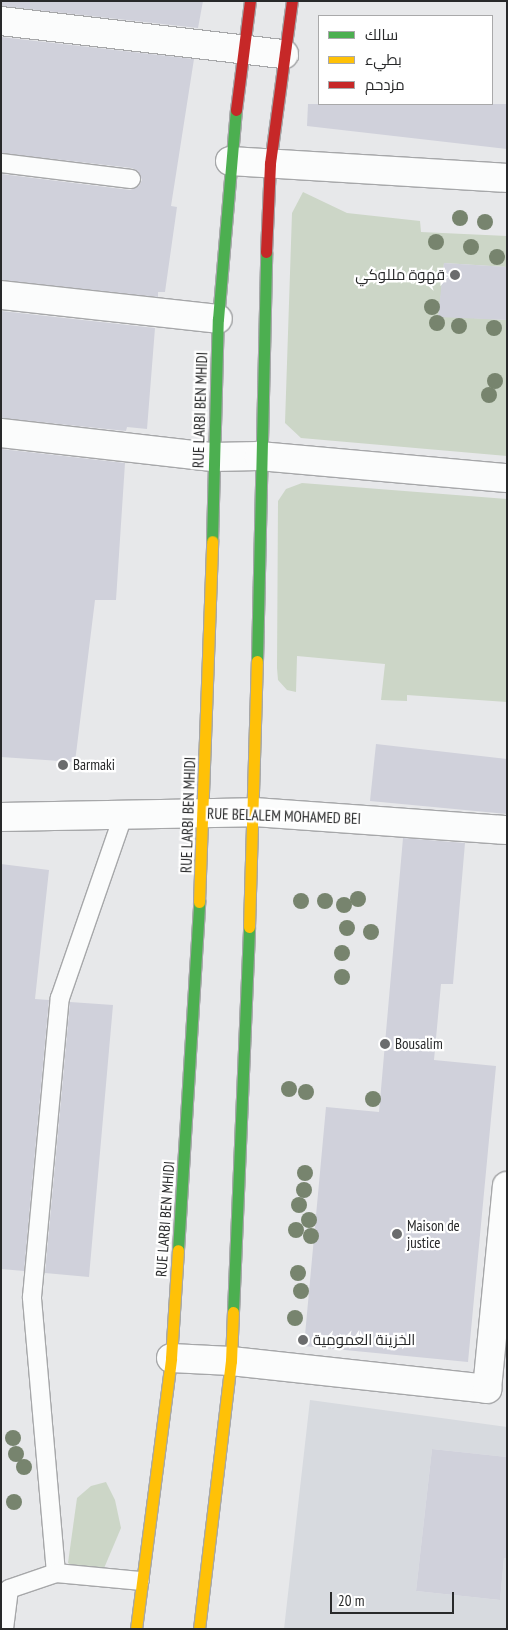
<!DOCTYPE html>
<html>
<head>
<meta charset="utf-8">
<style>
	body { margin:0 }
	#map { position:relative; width:508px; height:1630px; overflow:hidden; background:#e7e8ea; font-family:"PT Sans Narrow",Cairo,sans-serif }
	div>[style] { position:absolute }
	.built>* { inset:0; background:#d7dadf }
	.green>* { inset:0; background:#ccd6c7 }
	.building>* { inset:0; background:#d0d1db }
	.roads { filter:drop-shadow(1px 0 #a6a7a9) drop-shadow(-1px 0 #a6a7a9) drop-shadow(0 1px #a6a7a9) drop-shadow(0 -1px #a6a7a9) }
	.lane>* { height:18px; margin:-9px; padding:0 9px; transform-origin:9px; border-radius:9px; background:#fbfcfc }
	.street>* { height:28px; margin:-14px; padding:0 14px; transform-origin:14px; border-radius:14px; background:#fbfcfc }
	.fast>* { height:11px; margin:-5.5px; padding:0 5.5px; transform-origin:5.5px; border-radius:5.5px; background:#4caf50 }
	.slow>* { height:11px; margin:-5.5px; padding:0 5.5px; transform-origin:5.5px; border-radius:5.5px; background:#ffc107 }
	.jam>* { height:11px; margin:-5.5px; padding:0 5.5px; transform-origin:5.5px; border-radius:5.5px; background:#c62828 }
	.trees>* { width:16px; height:16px; margin:-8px; border-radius:50%; background:#77846e }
	.dots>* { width:14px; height:14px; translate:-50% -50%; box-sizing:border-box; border:2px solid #fff; border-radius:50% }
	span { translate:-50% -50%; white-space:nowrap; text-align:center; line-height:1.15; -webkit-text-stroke:4.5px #fff; paint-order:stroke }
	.poi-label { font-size:15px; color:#28292a }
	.right { translate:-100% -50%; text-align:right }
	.left { translate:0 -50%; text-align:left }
	.street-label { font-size:15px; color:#28292a }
	.frame { position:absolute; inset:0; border:2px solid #28292a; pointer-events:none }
	.legend { position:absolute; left:318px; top:15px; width:175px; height:90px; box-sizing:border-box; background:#fff; border:1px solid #a9a9aa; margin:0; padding:6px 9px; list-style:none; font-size:15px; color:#28292a }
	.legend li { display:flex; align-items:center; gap:10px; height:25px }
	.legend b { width:25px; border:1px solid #a9a9aa }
	.scale { position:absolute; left:330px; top:1592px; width:124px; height:22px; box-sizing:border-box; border:2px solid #28292a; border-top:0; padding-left:6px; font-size:15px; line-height:18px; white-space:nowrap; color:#28292a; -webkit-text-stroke:4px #fff; paint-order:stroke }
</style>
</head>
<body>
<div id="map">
	<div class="built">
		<i style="clip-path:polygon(310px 1400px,507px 1427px,507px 1457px,432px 1449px,416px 1591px,500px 1600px,504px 1558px,507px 1558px,507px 1629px,284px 1629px)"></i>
	</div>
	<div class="green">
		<i style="clip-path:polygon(303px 192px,347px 213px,420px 221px,421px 232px,507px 236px,507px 267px,444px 263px,439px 316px,507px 320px,507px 456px,301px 438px,285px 423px,292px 213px)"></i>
		<i style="clip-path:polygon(302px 483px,507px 499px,507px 702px,407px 695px,407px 701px,381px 700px,385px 664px,297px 656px,296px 692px,287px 690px,278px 680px,277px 668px,278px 501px,286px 489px)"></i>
		<i style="clip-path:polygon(106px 1482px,115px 1500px,121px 1528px,102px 1573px,85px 1576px,68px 1563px,77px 1498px,91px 1486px)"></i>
	</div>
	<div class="building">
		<i style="clip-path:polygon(1px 1px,203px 1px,198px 28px,1px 6px)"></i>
		<i style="clip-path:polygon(1px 37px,194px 59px,171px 206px,177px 207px,165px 292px,158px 292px,158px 297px,1px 280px,1px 174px,130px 190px,139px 186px,142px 180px,138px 171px,132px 168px,1px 153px)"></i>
		<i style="clip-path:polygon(308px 104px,507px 104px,507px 149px,307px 126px)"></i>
		<i style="clip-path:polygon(444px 263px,507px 267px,507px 320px,438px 317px)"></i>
		<i style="clip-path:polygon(1px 311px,155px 328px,147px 429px,127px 427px,126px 431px,1px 418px)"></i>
		<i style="clip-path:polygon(1px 449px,125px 463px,116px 600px,95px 600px,75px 762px,1px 757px)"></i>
		<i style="clip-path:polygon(376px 744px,507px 759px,507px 814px,370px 801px)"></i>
		<i style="clip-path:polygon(403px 838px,465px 843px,453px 984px,441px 984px,434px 1060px,496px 1066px,468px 1362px,304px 1346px,326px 1107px,379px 1112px)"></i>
		<i style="clip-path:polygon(1px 864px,49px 870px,35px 999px,49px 1000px,24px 1271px,1px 1269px)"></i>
		<i style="clip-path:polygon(70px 1002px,113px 1005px,89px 1277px,45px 1273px)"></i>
		<i style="clip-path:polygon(432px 1449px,507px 1457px,507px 1558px,504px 1558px,500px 1600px,416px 1591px)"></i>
	</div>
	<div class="roads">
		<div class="lane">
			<i style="left:1px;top:163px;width:131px;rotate:7deg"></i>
			<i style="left:56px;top:1573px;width:277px;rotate:-95deg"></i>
			<i style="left:32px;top:1297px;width:300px;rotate:-84.7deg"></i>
			<i style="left:60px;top:998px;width:193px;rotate:-70.9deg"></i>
			<i style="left:4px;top:1629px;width:40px;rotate:-82.9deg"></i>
			<i style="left:9px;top:1589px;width:50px;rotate:-18.8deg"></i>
			<i style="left:56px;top:1573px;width:84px;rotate:5.4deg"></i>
		</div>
		<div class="street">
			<i style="left:1px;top:21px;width:285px;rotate:6.7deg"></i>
			<i style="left:230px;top:161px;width:278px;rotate:3.5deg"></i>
			<i style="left:1px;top:295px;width:218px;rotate:6.3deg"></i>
			<i style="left:1px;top:433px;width:213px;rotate:6.5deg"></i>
			<i style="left:213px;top:457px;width:46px;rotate:-1.2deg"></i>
			<i style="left:259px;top:456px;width:249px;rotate:5.1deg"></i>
			<i style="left:1px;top:817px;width:253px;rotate:-1.1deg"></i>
			<i style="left:254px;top:812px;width:254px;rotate:4.1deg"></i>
			<i style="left:171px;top:1358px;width:60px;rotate:2.9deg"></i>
			<i style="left:231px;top:1361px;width:258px;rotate:6.2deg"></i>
			<i style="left:487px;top:1389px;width:204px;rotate:-84.4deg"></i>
		</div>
		<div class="fast">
			<i style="left:212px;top:541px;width:222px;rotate:-88.5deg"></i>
			<i style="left:218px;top:319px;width:210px;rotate:-85.1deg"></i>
			<i style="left:257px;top:661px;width:409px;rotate:-88.7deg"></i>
			<i style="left:178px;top:1250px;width:349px;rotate:-86.5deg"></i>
			<i style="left:233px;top:1312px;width:385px;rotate:-87.6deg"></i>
		</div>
		<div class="slow">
			<i style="left:199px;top:902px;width:361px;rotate:-87.9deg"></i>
			<i style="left:249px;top:927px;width:266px;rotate:-88.3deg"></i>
			<i style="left:136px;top:1629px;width:273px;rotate:-82.6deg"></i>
			<i style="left:171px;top:1358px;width:108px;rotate:-86.3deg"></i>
			<i style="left:199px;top:1629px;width:270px;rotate:-83.2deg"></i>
			<i style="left:231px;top:1361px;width:49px;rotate:-87.7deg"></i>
		</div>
		<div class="jam">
			<i style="left:236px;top:110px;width:110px;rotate:-82.7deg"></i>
			<i style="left:266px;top:252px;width:89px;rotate:-87.4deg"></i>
			<i style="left:270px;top:163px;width:163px;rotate:-82.3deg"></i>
		</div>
	</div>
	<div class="trees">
		<i style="left:460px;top:218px"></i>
		<i style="left:485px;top:222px"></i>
		<i style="left:436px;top:242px"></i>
		<i style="left:471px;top:247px"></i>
		<i style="left:497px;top:257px"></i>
		<i style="left:432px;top:307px"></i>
		<i style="left:437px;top:323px"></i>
		<i style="left:459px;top:326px"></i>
		<i style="left:494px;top:328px"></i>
		<i style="left:495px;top:381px"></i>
		<i style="left:489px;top:395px"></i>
		<i style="left:358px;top:899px"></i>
		<i style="left:301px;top:901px"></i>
		<i style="left:325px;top:901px"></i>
		<i style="left:344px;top:905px"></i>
		<i style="left:347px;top:928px"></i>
		<i style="left:371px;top:932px"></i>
		<i style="left:342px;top:953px"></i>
		<i style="left:342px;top:977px"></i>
		<i style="left:289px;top:1089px"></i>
		<i style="left:306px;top:1092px"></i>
		<i style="left:373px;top:1099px"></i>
		<i style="left:305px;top:1173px"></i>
		<i style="left:304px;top:1190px"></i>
		<i style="left:299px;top:1205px"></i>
		<i style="left:309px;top:1220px"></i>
		<i style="left:296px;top:1230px"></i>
		<i style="left:311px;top:1236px"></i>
		<i style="left:298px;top:1273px"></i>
		<i style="left:301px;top:1291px"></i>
		<i style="left:295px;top:1318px"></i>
		<i style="left:13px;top:1438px"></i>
		<i style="left:16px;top:1454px"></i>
		<i style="left:24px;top:1467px"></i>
		<i style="left:14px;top:1502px"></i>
	</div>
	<div class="dots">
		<i style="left:455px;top:275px;background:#6b6c6d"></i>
		<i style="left:63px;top:765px;background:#6b6c6d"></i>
		<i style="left:385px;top:1044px;background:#6b6c6d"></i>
		<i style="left:397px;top:1234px;background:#6b6c6d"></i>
		<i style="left:303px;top:1340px;background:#6b6c6d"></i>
	</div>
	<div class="poi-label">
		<span class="right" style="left:445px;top:275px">قهوة مللوكي</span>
		<span class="left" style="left:73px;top:765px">Barmaki</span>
		<span class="left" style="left:395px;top:1044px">Bousalim</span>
		<span class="left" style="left:407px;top:1234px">Maison de<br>justice</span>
		<span class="left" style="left:313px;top:1340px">الخزينة العمومية</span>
	</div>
	<div class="street-label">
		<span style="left:200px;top:410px;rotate:-88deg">RUE LARBI BEN MHIDI</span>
		<span style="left:188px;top:815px;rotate:-88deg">RUE LARBI BEN MHIDI</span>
		<span style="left:284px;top:816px;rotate:2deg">RUE BELALEM MOHAMED BEI</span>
		<span style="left:165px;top:1219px;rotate:-86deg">RUE LARBI BEN MHIDI</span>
	</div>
	<div class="frame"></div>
	<ul class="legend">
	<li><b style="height:6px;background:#4caf50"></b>سالك</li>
	<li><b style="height:6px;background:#ffc107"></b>بطيء</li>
	<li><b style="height:6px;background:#c62828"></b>مزدحم</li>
	</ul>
	<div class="scale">20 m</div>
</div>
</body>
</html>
